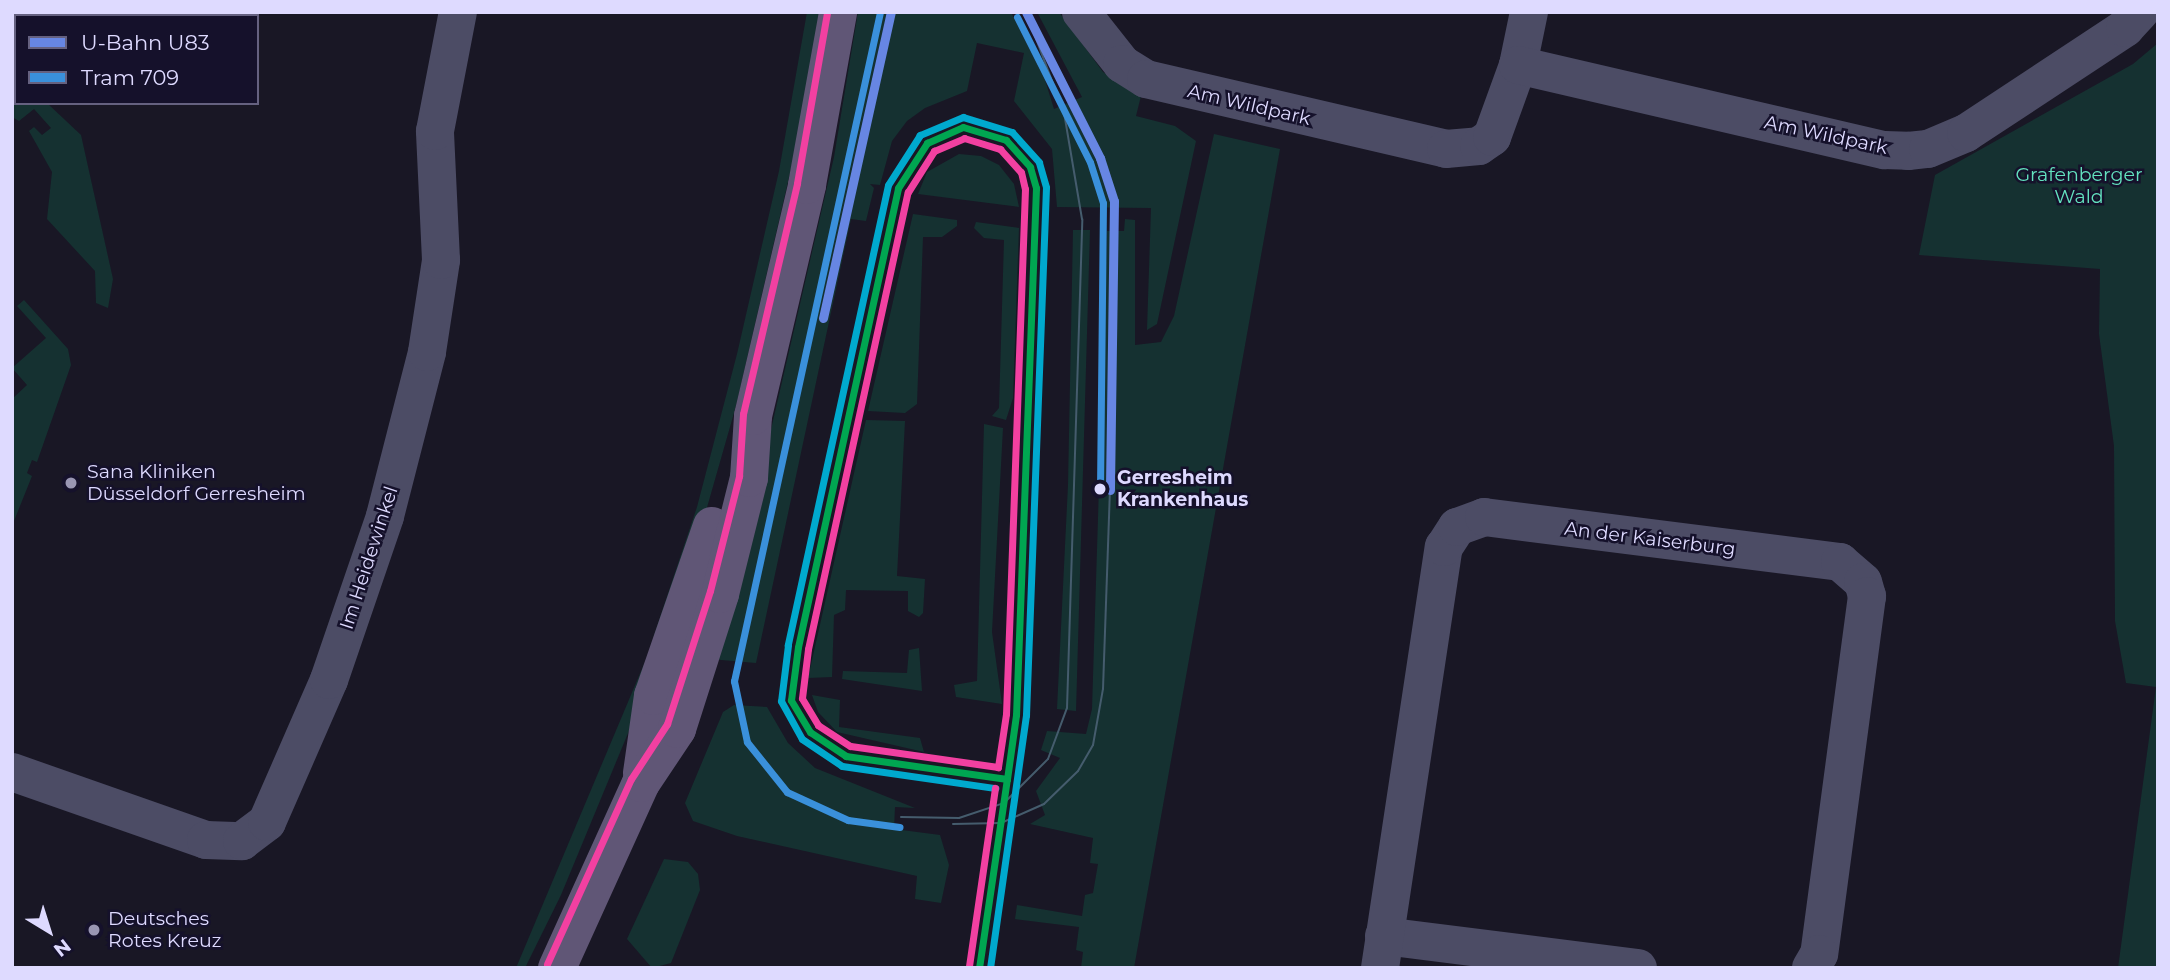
<!DOCTYPE html>
<html>
<head>
<meta charset="utf-8">
<style>
	body { margin:0 }
	#map { position:relative; width:2170px; height:980px; overflow:hidden; background:#191725; font-family:Montserrat,sans-serif }
	div>[style] { position:absolute }
	.green>* { inset:0; background:#153131 }
	.minor>* { height:38px; margin:-19px; padding:0 19px; transform-origin:19px; border-radius:19px; background:#4c4c65 }
	.major>* { height:38px; margin:-19px; padding:0 19px; transform-origin:19px; border-radius:19px; background:#605676 }
	.tram>* { height:2px; margin:-1px; padding:0 1px; transform-origin:1px; border-radius:1px; background:#455c6d }
	.bus-1>* { height:7px; margin:-3.5px; padding:0 3.5px; transform-origin:3.5px; border-radius:3.5px; background:#00a651 }
	.bus-2>* { height:7px; margin:-3.5px; padding:0 3.5px; transform-origin:3.5px; border-radius:3.5px; background:#00a9ce }
	.bus-3>* { height:7px; margin:-3.5px; padding:0 3.5px; transform-origin:3.5px; border-radius:3.5px; background:#f240a1 }
	.tram-1>* { height:7px; margin:-3.5px; padding:0 3.5px; transform-origin:3.5px; border-radius:3.5px; background:#3a90db }
	.metro-1>* { height:9px; margin:-4.5px; padding:0 4.5px; transform-origin:4.5px; border-radius:4.5px; background:#6786e3 }
	.dots>* { width:19px; height:19px; translate:-50% -50%; box-sizing:border-box; border:4px solid #15112b; border-radius:50% }
	span { translate:-50% -50%; white-space:nowrap; text-align:center; line-height:1.15; -webkit-text-stroke:5px #15112b; paint-order:stroke }
	.street-label { font-size:19px; color:#dedaff }
	.park-label { font-size:19px; color:#63e2bf }
	.poi-label { font-size:19px; color:#dedaff }
	.left { translate:0 -50%; text-align:left }
	.stop-label { font-size:19px; color:#dedaff; font-weight:700 }
	.frame { position:absolute; inset:0; border:14px solid #dedaff; pointer-events:none }
	.legend { position:absolute; left:14px; top:14px; width:245px; height:91px; box-sizing:border-box; background:#15112b; border:2px solid #656180; margin:0; padding:9px 12px; list-style:none; font-size:21px; color:#dedaff }
	.legend li { display:flex; align-items:center; gap:14px; height:35px }
	.legend b { width:35px; border:2px solid #656180 }
	.north { position:absolute; left:14px; top:896px; width:70px; height:70px; -webkit-text-stroke:5px #15112b; paint-order:stroke; rotate:142deg; font-size:19px; font-weight:700; line-height:28px; text-align:center; color:#dedaff }
	.north::after { content:''; display:block; margin:auto; width:24px; height:32px; background:#dedaff; clip-path:polygon(50% 0,100% 100%,50% 72%,0 100%) }
</style>
</head>
<body>
<div id="map">
	<div class="green">
		<i style="clip-path:polygon(807px 12px,820px 12px,800px 130px,736px 406px,696px 546px,653px 638px,697px 507px,737px 354px,779px 171px)"></i>
		<i style="clip-path:polygon(858px 12px,1011px 12px,1045px 80px,1054px 109px,1082px 97px,1037px 12px,1059px 12px,1103px 72px,1141px 96px,1136px 116px,1175px 126px,1196px 141px,1157px 324px,1147px 330px,1151px 208px,1057px 207px,1052px 149px,1014px 101px,1024px 53px,977px 43px,967px 91px,925px 108px,907px 121px,892px 141px,880px 185px,870px 184px,874px 188px,866px 221px,851px 219px,756px 663px,710px 659px,763px 464px,834px 157px)"></i>
		<i style="clip-path:polygon(2158px 43px,2158px 968px,2118px 968px,2156px 687px,2126px 683px,2115px 621px,2114px 446px,2099px 334px,2100px 269px,1919px 255px,1935px 175px,2133px 64px)"></i>
		<i style="clip-path:polygon(16px 62px,16px 103px,47px 103px,81px 135px,113px 279px,108px 308px,96px 303px,95px 271px,47px 219px,52px 172px,29px 131px,34px 127px,42px 135px,51px 128px,34px 109px,19px 121px,12px 117px)"></i>
		<i style="clip-path:polygon(1214px 134px,1280px 149px,1134px 968px,1081px 968px,1083px 952px,1076px 950px,1079px 927px,1015px 919px,1017px 905px,1082px 916px,1085px 895px,1093px 893px,1098px 864px,1090px 863px,1093px 838px,1030px 824px,1045px 815px,1036px 791px,1060px 758px,1041px 750px,1047px 731px,1086px 734px,1092px 709px,1107px 231px,1124px 231px,1125px 219px,1135px 220px,1135px 345px,1161px 342px,1174px 316px)"></i>
		<i style="clip-path:polygon(959px 154px,981px 156px,999px 165px,1014px 184px,1019px 207px,918px 194px,927px 172px)"></i>
		<i style="clip-path:polygon(913px 214px,957px 220px,957px 226px,942px 237px,923px 237px,917px 404px,905px 413px,868px 411px)"></i>
		<i style="clip-path:polygon(976px 222px,1019px 228px,1013px 398px,1006px 420px,992px 416px,999px 408px,1004px 240px,984px 238px,974px 228px)"></i>
		<i style="clip-path:polygon(1073px 230px,1090px 230px,1076px 711px,1057px 709px,1068px 485px)"></i>
		<i style="clip-path:polygon(24px 300px,68px 349px,71px 365px,37px 462px,32px 460px,27px 473px,32px 476px,12px 526px,12px 399px,27px 385px,12px 368px,46px 338px,17px 306px)"></i>
		<i style="clip-path:polygon(866px 420px,905px 421px,897px 576px,925px 579px,923px 613px,919px 617px,908px 611px,908px 591px,846px 590px,845px 610px,834px 615px,832px 677px,808px 678px)"></i>
		<i style="clip-path:polygon(984px 424px,1003px 428px,992px 632px,1002px 704px,956px 697px,954px 685px,977px 681px)"></i>
		<i style="clip-path:polygon(919px 648px,922px 691px,842px 679px,843px 671px,907px 673px,909px 650px)"></i>
		<i style="clip-path:polygon(644px 664px,655px 668px,561px 895px,525px 968px,516px 968px)"></i>
		<i style="clip-path:polygon(812px 695px,840px 700px,839px 727px,920px 738px,924px 752px,837px 732px,818px 712px)"></i>
		<i style="clip-path:polygon(734px 705px,767px 707px,788px 743px,815px 768px,915px 808px,895px 807px,894px 829px,940px 835px,949px 865px,941px 903px,915px 899px,917px 876px,737px 836px,693px 821px,685px 803px,723px 712px)"></i>
		<i style="clip-path:polygon(664px 859px,688px 862px,698px 874px,700px 890px,671px 963px,652px 968px,627px 939px)"></i>
	</div>
	<div class="minor">
		<i style="left:1081px;top:12px;width:66px;rotate:51.7deg"></i>
		<i style="left:1122px;top:64px;width:28px;rotate:32deg"></i>
		<i style="left:1146px;top:79px;width:308px;rotate:13.1deg"></i>
		<i style="left:1446px;top:149px;width:33px;rotate:-5deg"></i>
		<i style="left:1479px;top:146px;width:16px;rotate:-35deg"></i>
		<i style="left:1492px;top:137px;width:77px;rotate:-70.1deg"></i>
		<i style="left:1529px;top:12px;width:54px;rotate:101.7deg"></i>
		<i style="left:1518px;top:65px;width:376px;rotate:13.1deg"></i>
		<i style="left:1884px;top:150px;width:24px;rotate:2deg"></i>
		<i style="left:1908px;top:151px;width:20px;rotate:-6deg"></i>
		<i style="left:1928px;top:149px;width:41px;rotate:-22.8deg"></i>
		<i style="left:1966px;top:133px;width:191px;rotate:-33.4deg"></i>
		<i style="left:2125px;top:28px;width:22px;rotate:-47deg"></i>
		<i style="left:12px;top:772px;width:206px;rotate:19.3deg"></i>
		<i style="left:206px;top:840px;width:36px;rotate:2deg"></i>
		<i style="left:242px;top:841px;width:31px;rotate:-37deg"></i>
		<i style="left:267px;top:822px;width:155px;rotate:-66.4deg"></i>
		<i style="left:329px;top:680px;width:173px;rotate:-71.1deg"></i>
		<i style="left:385px;top:516px;width:169px;rotate:-75.6deg"></i>
		<i style="left:427px;top:352px;width:93px;rotate:-81.3deg"></i>
		<i style="left:441px;top:260px;width:129px;rotate:-92.7deg"></i>
		<i style="left:435px;top:131px;width:121px;rotate:-79.1deg"></i>
		<i style="left:1384px;top:936px;width:256px;rotate:7.2deg"></i>
		<i style="left:1380px;top:968px;width:426px;rotate:-81.4deg"></i>
		<i style="left:1444px;top:547px;width:24px;rotate:-57deg"></i>
		<i style="left:1457px;top:527px;width:29px;rotate:-20deg"></i>
		<i style="left:1484px;top:517px;width:359px;rotate:7.2deg"></i>
		<i style="left:1840px;top:562px;width:30px;rotate:41deg"></i>
		<i style="left:1863px;top:582px;width:15px;rotate:74deg"></i>
		<i style="left:1867px;top:596px;width:361px;rotate:97.6deg"></i>
		<i style="left:1819px;top:954px;width:16px;rotate:120deg"></i>
	</div>
	<div class="major">
		<i style="left:642px;top:773px;width:78px;rotate:-81.9deg"></i>
		<i style="left:653px;top:696px;width:180px;rotate:-70.9deg"></i>
		<i style="left:557px;top:968px;width:203px;rotate:-65.6deg"></i>
		<i style="left:641px;top:783px;width:65px;rotate:-56.3deg"></i>
		<i style="left:677px;top:729px;width:142px;rotate:-72.3deg"></i>
		<i style="left:720px;top:594px;width:120px;rotate:-76deg"></i>
		<i style="left:749px;top:478px;width:62px;rotate:-86.3deg"></i>
		<i style="left:753px;top:416px;width:237px;rotate:-76.8deg"></i>
		<i style="left:807px;top:185px;width:176px;rotate:-79.8deg"></i>
	</div>
	<div class="tram">
		<i style="left:901px;top:817px;width:58px;rotate:1deg"></i>
		<i style="left:959px;top:818px;width:47px;rotate:-18.4deg"></i>
		<i style="left:1004px;top:803px;width:62px;rotate:-45deg"></i>
		<i style="left:1048px;top:759px;width:54px;rotate:-69.6deg"></i>
		<i style="left:1067px;top:708px;width:489px;rotate:-88.2deg"></i>
		<i style="left:1082px;top:219px;width:108px;rotate:-99.6deg"></i>
		<i style="left:1064px;top:113px;width:108px;rotate:-110.6deg"></i>
		<i style="left:953px;top:824px;width:48px;rotate:-1.2deg"></i>
		<i style="left:1001px;top:823px;width:47px;rotate:-23.8deg"></i>
		<i style="left:1044px;top:804px;width:47px;rotate:-44.1deg"></i>
		<i style="left:1078px;top:771px;width:30px;rotate:-60deg"></i>
		<i style="left:1093px;top:745px;width:57px;rotate:-79.9deg"></i>
		<i style="left:1103px;top:689px;width:199px;rotate:-88deg"></i>
	</div>
	<div class="bus-1">
		<i style="left:963px;top:127px;width:45px;rotate:16.8deg"></i>
		<i style="left:1006px;top:140px;width:36px;rotate:48deg"></i>
		<i style="left:1030px;top:167px;width:22px;rotate:74deg"></i>
		<i style="left:1036px;top:188px;width:527px;rotate:92.17deg"></i>
		<i style="left:1016px;top:715px;width:65px;rotate:98deg"></i>
		<i style="left:1007px;top:779px;width:163px;rotate:-171.9deg"></i>
		<i style="left:846px;top:756px;width:43px;rotate:-146.3deg"></i>
		<i style="left:810px;top:732px;width:37px;rotate:-121deg"></i>
		<i style="left:791px;top:700px;width:53px;rotate:-82.5deg"></i>
		<i style="left:798px;top:647px;width:470px;rotate:-77.7deg"></i>
		<i style="left:898px;top:188px;width:54px;rotate:-57.2deg"></i>
		<i style="left:927px;top:143px;width:39px;rotate:-24deg"></i>
		<i style="left:979px;top:968px;width:191px;rotate:-81.6deg"></i>
	</div>
	<div class="bus-2">
		<i style="left:990px;top:968px;width:256px;rotate:-81.9deg"></i>
		<i style="left:1026px;top:715px;width:528px;rotate:-87.83deg"></i>
		<i style="left:1046px;top:187px;width:26px;rotate:-106deg"></i>
		<i style="left:1039px;top:162px;width:40px;rotate:-132deg"></i>
		<i style="left:1012px;top:132px;width:51px;rotate:-163deg"></i>
		<i style="left:963px;top:117px;width:47px;rotate:157.3deg"></i>
		<i style="left:920px;top:135px;width:59px;rotate:122.6deg"></i>
		<i style="left:888px;top:185px;width:471px;rotate:102.3deg"></i>
		<i style="left:788px;top:645px;width:56px;rotate:97.1deg"></i>
		<i style="left:781px;top:701px;width:43px;rotate:61.1deg"></i>
		<i style="left:802px;top:739px;width:48px;rotate:34deg"></i>
		<i style="left:842px;top:766px;width:155px;rotate:8.2deg"></i>
	</div>
	<div class="bus-3">
		<i style="left:964px;top:138px;width:38px;rotate:17deg"></i>
		<i style="left:1000px;top:149px;width:31px;rotate:48deg"></i>
		<i style="left:1021px;top:172px;width:17px;rotate:77deg"></i>
		<i style="left:1025px;top:189px;width:525px;rotate:92.07deg"></i>
		<i style="left:1006px;top:714px;width:54px;rotate:98.6deg"></i>
		<i style="left:998px;top:767px;width:149px;rotate:-171.9deg"></i>
		<i style="left:850px;top:746px;width:38px;rotate:-147deg"></i>
		<i style="left:818px;top:725px;width:31px;rotate:-121deg"></i>
		<i style="left:802px;top:698px;width:49px;rotate:-83deg"></i>
		<i style="left:808px;top:649px;width:468px;rotate:-77.7deg"></i>
		<i style="left:908px;top:192px;width:49px;rotate:-57.6deg"></i>
		<i style="left:934px;top:151px;width:33px;rotate:-23deg"></i>
		<i style="left:547px;top:964px;width:203px;rotate:-65.6deg"></i>
		<i style="left:631px;top:779px;width:66px;rotate:-56.8deg"></i>
		<i style="left:667px;top:724px;width:140px;rotate:-72.1deg"></i>
		<i style="left:710px;top:591px;width:119px;rotate:-75.8deg"></i>
		<i style="left:739px;top:476px;width:62px;rotate:-86.3deg"></i>
		<i style="left:743px;top:414px;width:237px;rotate:-76.8deg"></i>
		<i style="left:797px;top:183px;width:174px;rotate:-80deg"></i>
		<i style="left:969px;top:966px;width:180px;rotate:-81.7deg"></i>
	</div>
	<div class="tram-1">
		<i style="left:880px;top:12px;width:685px;rotate:102.31deg"></i>
		<i style="left:734px;top:681px;width:62px;rotate:78deg"></i>
		<i style="left:747px;top:742px;width:64px;rotate:51.3deg"></i>
		<i style="left:787px;top:792px;width:67px;rotate:24.7deg"></i>
		<i style="left:848px;top:820px;width:52px;rotate:7.7deg"></i>
		<i style="left:1017px;top:17px;width:162px;rotate:63.3deg"></i>
		<i style="left:1090px;top:162px;width:43px;rotate:72.4deg"></i>
		<i style="left:1103px;top:203px;width:287px;rotate:90.6deg"></i>
	</div>
	<div class="metro-1">
		<i style="left:1026px;top:12px;width:164px;rotate:63.1deg"></i>
		<i style="left:1100px;top:158px;width:45px;rotate:72deg"></i>
		<i style="left:1114px;top:201px;width:289px;rotate:90.8deg"></i>
		<i style="left:823px;top:318px;width:313px;rotate:-77.5deg"></i>
	</div>
	<div class="dots">
		<i style="left:71px;top:483px;background:#9996b3"></i>
		<i style="left:1100px;top:489px;background:#dedaff"></i>
		<i style="left:94px;top:930px;background:#9996b3"></i>
	</div>
	<div class="street-label">
		<span style="left:1249px;top:105px;rotate:13deg">Am Wildpark</span>
		<span style="left:1826px;top:135px;rotate:12deg">Am Wildpark</span>
		<span style="left:1650px;top:539px;rotate:7deg">An der Kaiserburg</span>
		<span style="left:369px;top:558px;rotate:-72deg">Im Heidewinkel</span>
	</div>
	<div class="park-label">
		<span style="left:2079px;top:186px">Grafenberger<br>Wald</span>
	</div>
	<div class="poi-label">
		<span class="left" style="left:87px;top:483px">Sana Kliniken<br>Düsseldorf Gerresheim</span>
		<span class="left" style="left:108px;top:930px">Deutsches<br>Rotes Kreuz</span>
	</div>
	<div class="stop-label">
		<span class="left" style="left:1117px;top:489px">Gerresheim<br>Krankenhaus</span>
	</div>
	<div class="frame"></div>
	<ul class="legend">
	<li><b style="height:9px;background:#6786e3"></b>U-Bahn U83</li>
	<li><b style="height:9px;background:#3a90db"></b>Tram 709</li>
	</ul>
	<div class="north">N</div>
</div>
</body>
</html>
